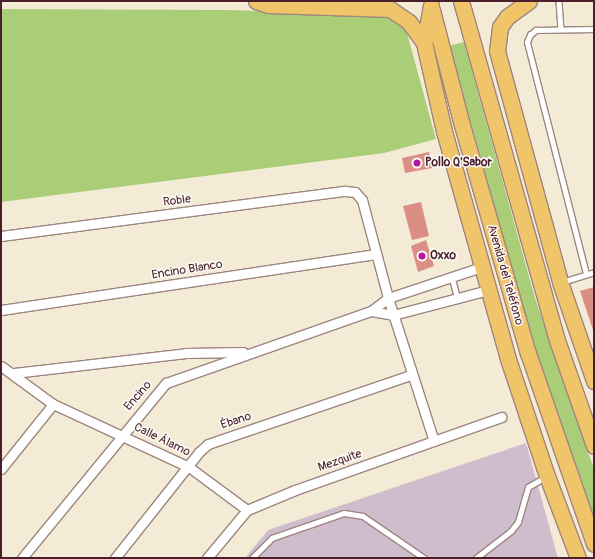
<!DOCTYPE html>
<html>
<head>
<meta charset="utf-8">
<style>
	body { margin:0 }
	#map { position:relative; width:595px; height:559px; overflow:hidden; background:#f4ebd6; font-family:Pangolin,sans-serif }
	div>[style] { position:absolute }
	.industrial>* { inset:0; background:#cfbdce }
	.green>* { inset:0; background:#aace78 }
	.building>* { inset:0; background:#da8e85 }
	.roads { filter:drop-shadow(1px 0 #9f8580) drop-shadow(-1px 0 #9f8580) drop-shadow(0 1px #9f8580) drop-shadow(0 -1px #9f8580) }
	.lane>* { height:4.5px; margin:-2.25px; padding:0 2.25px; transform-origin:2.25px; border-radius:2.25px; background:#fff }
	.street>* { height:9px; margin:-4.5px; padding:0 4.5px; transform-origin:4.5px; border-radius:4.5px; background:#fff }
	.primary>* { height:15px; margin:-7.5px; padding:0 7.5px; transform-origin:7.5px; border-radius:7.5px; background:#f0c469 }
	.dots>* { width:11px; height:11px; translate:-50% -50%; box-sizing:border-box; border:2px solid #fdfcf7; border-radius:50% }
	span { translate:-50% -50%; white-space:nowrap; text-align:center; line-height:1.15; -webkit-text-stroke:3px #fdfcf7; paint-order:stroke }
	.poi-label { font-size:12px; color:#4a1f2b; font-weight:700 }
	.left { translate:0 -50%; text-align:left }
	.street-label { font-size:12px; color:#4a1f2b }
	.frame { position:absolute; inset:0; border:2px solid #4a1f2b; pointer-events:none }
</style>
</head>
<body>
<div id="map">
	<div class="industrial">
		<i style="clip-path:polygon(526px 443px,558px 558px,245px 558px,268px 530px)"></i>
	</div>
	<div class="green">
		<i style="clip-path:polygon(1px 9px,226px 10px,391px 14px,407px 33px,436px 139px,384px 153px,1px 202px)"></i>
		<i style="clip-path:polygon(464px 42px,535px 298px,594px 469px,594px 520px,553px 406px,522px 311px,479px 151px,448px 46px)"></i>
	</div>
	<div class="building">
		<i style="clip-path:polygon(429px 152px,432px 168px,405px 173px,402px 158px)"></i>
		<i style="clip-path:polygon(421px 202px,429px 236px,412px 240px,403px 206px)"></i>
		<i style="clip-path:polygon(426px 240px,434px 266px,418px 272px,411px 246px)"></i>
		<i style="clip-path:polygon(594px 287px,594px 333px,580px 291px)"></i>
	</div>
	<div class="roads">
		<div class="lane">
			<i style="left:559px;top:1px;width:28px;rotate:86deg"></i>
			<i style="left:586px;top:274px;width:239px;rotate:-104.3deg"></i>
			<i style="left:527px;top:42px;width:8px;rotate:-67deg"></i>
			<i style="left:530px;top:35px;width:8px;rotate:-40deg"></i>
			<i style="left:536px;top:30px;width:58px;rotate:-1deg"></i>
			<i style="left:452px;top:277px;width:20px;rotate:75deg"></i>
			<i style="left:562px;top:282px;width:34px;rotate:-17deg"></i>
			<i style="left:252px;top:558px;width:28px;rotate:-45deg"></i>
			<i style="left:272px;top:538px;width:76px;rotate:-19.1deg"></i>
			<i style="left:344px;top:513px;width:19px;rotate:9deg"></i>
			<i style="left:363px;top:516px;width:74px;rotate:34.5deg"></i>
			<i style="left:476px;top:558px;width:44px;rotate:-37.6deg"></i>
			<i style="left:511px;top:531px;width:11px;rotate:-52deg"></i>
			<i style="left:518px;top:522px;width:36px;rotate:-74deg"></i>
			<i style="left:528px;top:487px;width:20px;rotate:-30deg"></i>
		</div>
		<div class="street">
			<i style="left:1px;top:236px;width:347px;rotate:-7.5deg"></i>
			<i style="left:345px;top:191px;width:10px;rotate:6deg"></i>
			<i style="left:355px;top:192px;width:11px;rotate:49deg"></i>
			<i style="left:362px;top:200px;width:101px;rotate:75.1deg"></i>
			<i style="left:388px;top:298px;width:150px;rotate:72.2deg"></i>
			<i style="left:1px;top:310px;width:379px;rotate:-8.5deg"></i>
			<i style="left:371px;top:311px;width:22px;rotate:10deg"></i>
			<i style="left:393px;top:315px;width:98px;rotate:-14.7deg"></i>
			<i style="left:1px;top:366px;width:64px;rotate:36.2deg"></i>
			<i style="left:53px;top:404px;width:150px;rotate:24.9deg"></i>
			<i style="left:189px;top:467px;width:72px;rotate:36.6deg"></i>
			<i style="left:14px;top:373px;width:173px;rotate:-6.6deg"></i>
			<i style="left:186px;top:353px;width:57px;rotate:-1deg"></i>
			<i style="left:1px;top:469px;width:83px;rotate:-51.3deg"></i>
			<i style="left:22px;top:558px;width:227px;rotate:-50.6deg"></i>
			<i style="left:166px;top:383px;width:217px;rotate:-19.4deg"></i>
			<i style="left:371px;top:311px;width:21px;rotate:-37deg"></i>
			<i style="left:388px;top:298px;width:98px;rotate:-18.4deg"></i>
			<i style="left:115px;top:558px;width:135px;rotate:-51.6deg"></i>
			<i style="left:199px;top:452px;width:12px;rotate:-42deg"></i>
			<i style="left:208px;top:444px;width:214px;rotate:-18.8deg"></i>
			<i style="left:207px;top:558px;width:62px;rotate:-50.2deg"></i>
			<i style="left:247px;top:510px;width:52px;rotate:-22.6deg"></i>
			<i style="left:295px;top:490px;width:219px;rotate:-19.5deg"></i>
		</div>
		<div class="primary">
			<i style="left:256px;top:1px;width:13px;rotate:18deg"></i>
			<i style="left:268px;top:5px;width:122px;rotate:1.9deg"></i>
			<i style="left:390px;top:9px;width:23px;rotate:34deg"></i>
			<i style="left:409px;top:22px;width:26px;rotate:54deg"></i>
			<i style="left:461px;top:1px;width:355px;rotate:74.2deg"></i>
			<i style="left:558px;top:343px;width:109px;rotate:70.7deg"></i>
			<i style="left:529px;top:1px;width:27px;rotate:144deg"></i>
			<i style="left:507px;top:17px;width:12px;rotate:125deg"></i>
			<i style="left:500px;top:27px;width:24px;rotate:97deg"></i>
			<i style="left:497px;top:51px;width:239px;rotate:74.7deg"></i>
			<i style="left:560px;top:282px;width:105px;rotate:71deg"></i>
			<i style="left:431px;top:5px;width:39px;rotate:100deg"></i>
			<i style="left:424px;top:43px;width:90px;rotate:77.2deg"></i>
			<i style="left:444px;top:131px;width:237px;rotate:74.3deg"></i>
			<i style="left:508px;top:359px;width:123px;rotate:71.6deg"></i>
			<i style="left:547px;top:476px;width:88px;rotate:69.3deg"></i>
			<i style="left:432px;top:10px;width:119px;rotate:75.4deg"></i>
			<i style="left:462px;top:125px;width:237px;rotate:73.9deg"></i>
			<i style="left:528px;top:353px;width:202px;rotate:70.9deg"></i>
		</div>
	</div>
	<div class="dots">
		<i style="left:417px;top:163px;background:#b5179e"></i>
		<i style="left:422px;top:256px;background:#b5179e"></i>
	</div>
	<div class="poi-label">
		<span class="left" style="left:425px;top:163px">Pollo Q'Sabor</span>
		<span class="left" style="left:430px;top:256px">Oxxo</span>
	</div>
	<div class="street-label">
		<span style="left:177px;top:201px;rotate:-7deg">Roble</span>
		<span style="left:187px;top:270px;rotate:-9deg">Encino Blanco</span>
		<span style="left:505px;top:275px;rotate:74deg">Avenida del Teléfono</span>
		<span style="left:138px;top:396px;rotate:-49deg">Encino</span>
		<span style="left:236px;top:421px;rotate:-18deg">Ébano</span>
		<span style="left:162px;top:440px;rotate:26deg">Calle Álamo</span>
		<span style="left:340px;top:461px;rotate:-19deg">Mezquite</span>
	</div>
	<div class="frame"></div>
</div>
</body>
</html>
